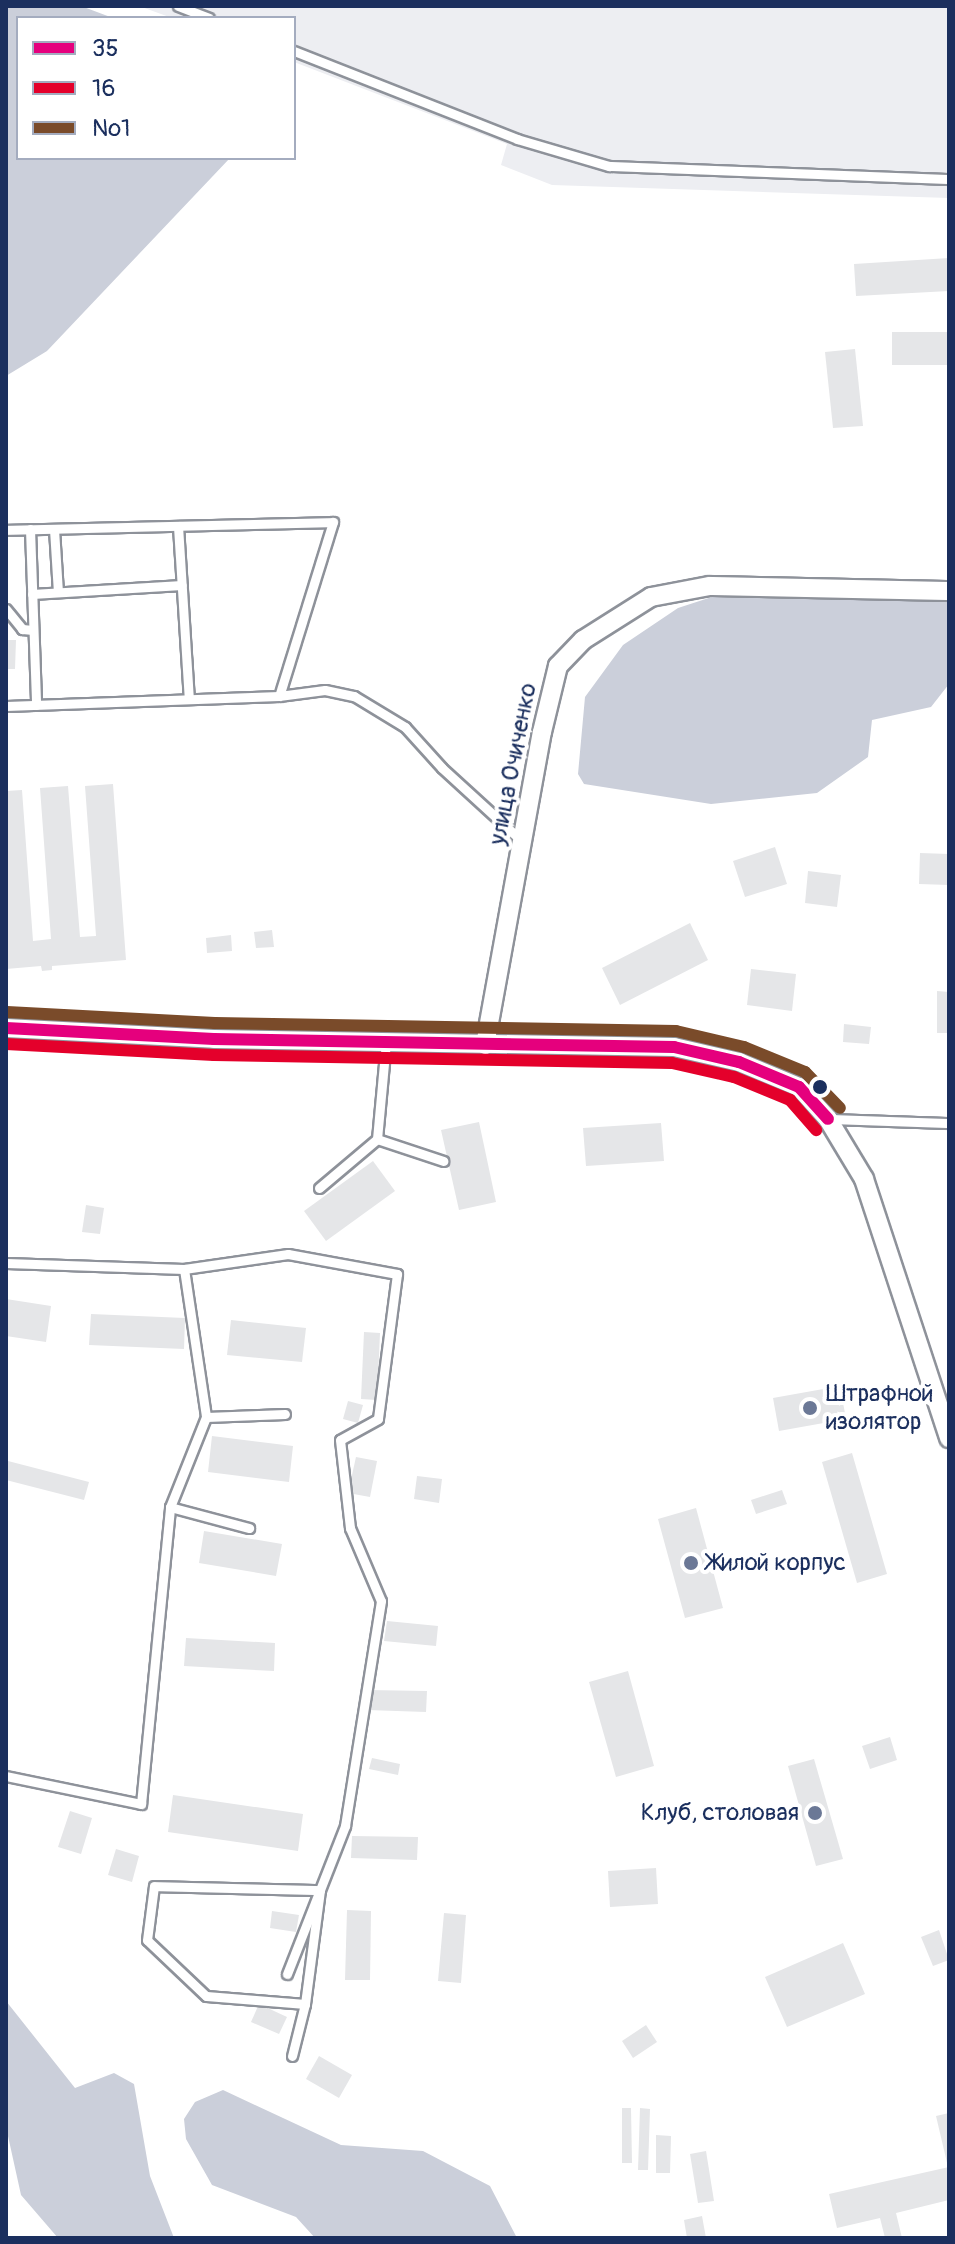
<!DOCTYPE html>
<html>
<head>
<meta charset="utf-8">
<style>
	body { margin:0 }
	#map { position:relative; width:955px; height:2244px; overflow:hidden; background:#fff; font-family:Pangolin,sans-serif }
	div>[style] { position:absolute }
	.green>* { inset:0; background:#edeef2 }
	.water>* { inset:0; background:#cbcfda }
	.building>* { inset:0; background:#e5e6e8 }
	.roads { filter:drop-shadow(2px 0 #8e929a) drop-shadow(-2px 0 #8e929a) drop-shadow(0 2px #8e929a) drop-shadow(0 -2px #8e929a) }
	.lane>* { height:9px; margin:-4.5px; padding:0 4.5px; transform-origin:4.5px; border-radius:4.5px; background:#fff }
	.street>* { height:18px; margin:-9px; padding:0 9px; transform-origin:9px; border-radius:9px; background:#fff }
	.bus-1>* { height:12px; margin:-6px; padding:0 6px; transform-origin:6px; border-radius:6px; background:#e5007d }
	.bus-2>* { height:12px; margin:-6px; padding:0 6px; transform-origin:6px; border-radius:6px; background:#e4002b }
	.bus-3>* { height:12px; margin:-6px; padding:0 6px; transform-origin:6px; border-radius:6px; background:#7a4b2a }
	.dots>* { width:22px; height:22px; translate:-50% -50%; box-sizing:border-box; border:4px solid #fff; border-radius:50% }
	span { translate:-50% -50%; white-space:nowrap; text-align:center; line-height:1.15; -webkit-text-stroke:8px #fff; paint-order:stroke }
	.street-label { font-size:24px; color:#1b2f5e }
	.poi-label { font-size:24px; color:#1b2f5e }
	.left { translate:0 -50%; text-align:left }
	.right { translate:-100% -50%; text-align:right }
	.frame { position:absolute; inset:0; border:8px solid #1b2f5e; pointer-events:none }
	.legend { position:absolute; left:16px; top:16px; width:280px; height:144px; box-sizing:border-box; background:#fff; border:2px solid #a4acbf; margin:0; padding:10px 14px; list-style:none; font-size:24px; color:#1b2f5e }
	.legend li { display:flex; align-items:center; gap:16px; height:40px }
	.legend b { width:40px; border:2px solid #a4acbf }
</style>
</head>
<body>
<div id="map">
	<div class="green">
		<i style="clip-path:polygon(139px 6px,949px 6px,949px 198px,552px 185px,501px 165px,507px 144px,294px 62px,294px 18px,172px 18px)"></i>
	</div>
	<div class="water">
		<i style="clip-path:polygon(6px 6px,81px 6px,113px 18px,18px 18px,18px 158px,230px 158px,47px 351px,6px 376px)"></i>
		<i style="clip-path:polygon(718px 595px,949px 596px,949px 684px,931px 707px,872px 720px,868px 757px,817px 793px,711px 804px,584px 784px,578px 774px,585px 697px,623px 645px,678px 608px)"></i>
		<i style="clip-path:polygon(6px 2001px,75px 2088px,114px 2073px,134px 2084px,150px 2176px,174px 2238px,58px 2238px,21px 2195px,6px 2127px)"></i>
		<i style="clip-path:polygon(223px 2090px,341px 2145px,423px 2151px,490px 2186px,517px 2238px,315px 2238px,296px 2217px,212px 2185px,186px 2139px,184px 2119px,195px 2102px)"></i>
	</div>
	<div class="building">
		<i style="clip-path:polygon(949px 258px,949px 291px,856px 296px,854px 264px)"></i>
		<i style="clip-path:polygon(892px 332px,949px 332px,949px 365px,892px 365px)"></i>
		<i style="clip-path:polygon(855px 349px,863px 426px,833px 428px,825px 352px)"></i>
		<i style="clip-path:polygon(6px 640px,16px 640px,15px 669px,6px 669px)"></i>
		<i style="clip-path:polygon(113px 784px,126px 960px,52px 966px,52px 970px,42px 971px,41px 966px,6px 969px,6px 791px,22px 790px,33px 941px,51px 939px,40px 788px,68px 786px,80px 937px,96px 936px,85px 786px)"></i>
		<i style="clip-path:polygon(775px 847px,787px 884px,745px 897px,733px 861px)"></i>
		<i style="clip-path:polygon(920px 853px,949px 854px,949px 885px,919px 884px)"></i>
		<i style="clip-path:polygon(808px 871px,841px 875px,837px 907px,805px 903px)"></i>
		<i style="clip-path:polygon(690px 923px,708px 960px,620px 1005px,602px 968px)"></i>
		<i style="clip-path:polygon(272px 930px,274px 947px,256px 948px,254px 932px)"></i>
		<i style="clip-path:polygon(231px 935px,232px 951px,207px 953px,206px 938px)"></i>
		<i style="clip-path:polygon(751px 969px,796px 974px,792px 1011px,747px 1005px)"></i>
		<i style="clip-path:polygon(937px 991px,949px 992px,949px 1033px,937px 1033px)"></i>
		<i style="clip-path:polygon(844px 1024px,871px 1027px,869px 1044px,843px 1042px)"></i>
		<i style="clip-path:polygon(479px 1122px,496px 1202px,459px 1210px,441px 1130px)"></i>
		<i style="clip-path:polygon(661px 1123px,664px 1161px,586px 1166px,583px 1128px)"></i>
		<i style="clip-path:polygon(373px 1161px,395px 1191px,326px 1241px,304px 1211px)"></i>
		<i style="clip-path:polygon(86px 1205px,104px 1208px,100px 1234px,82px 1232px)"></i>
		<i style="clip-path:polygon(6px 1299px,51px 1306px,46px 1342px,6px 1336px)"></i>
		<i style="clip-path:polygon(91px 1314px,185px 1318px,184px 1349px,89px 1345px)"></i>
		<i style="clip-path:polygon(231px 1320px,306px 1328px,302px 1362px,227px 1355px)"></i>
		<i style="clip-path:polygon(364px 1332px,380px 1333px,377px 1400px,361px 1399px)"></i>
		<i style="clip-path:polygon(840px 1386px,846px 1419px,779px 1431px,773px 1398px)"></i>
		<i style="clip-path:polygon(348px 1401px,363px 1405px,358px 1423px,343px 1419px)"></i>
		<i style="clip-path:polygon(212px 1436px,293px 1446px,289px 1482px,208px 1472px)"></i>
		<i style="clip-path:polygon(852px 1453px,887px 1574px,857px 1583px,822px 1462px)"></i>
		<i style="clip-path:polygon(356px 1457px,377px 1461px,370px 1497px,348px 1493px)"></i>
		<i style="clip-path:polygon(8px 1461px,89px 1482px,84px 1500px,6px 1480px)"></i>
		<i style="clip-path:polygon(417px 1476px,442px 1479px,439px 1503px,414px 1499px)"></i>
		<i style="clip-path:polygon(782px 1490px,787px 1504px,756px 1514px,751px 1500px)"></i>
		<i style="clip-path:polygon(696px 1508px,723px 1608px,685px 1618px,658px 1519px)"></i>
		<i style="clip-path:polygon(204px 1531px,282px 1544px,276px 1576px,199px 1563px)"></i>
		<i style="clip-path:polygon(387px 1621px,438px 1626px,436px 1646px,384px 1641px)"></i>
		<i style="clip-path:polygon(186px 1638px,275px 1643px,274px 1671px,184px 1666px)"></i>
		<i style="clip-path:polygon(628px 1671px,654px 1766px,616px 1777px,589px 1682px)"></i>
		<i style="clip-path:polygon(367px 1690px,427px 1691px,426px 1712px,367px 1710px)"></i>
		<i style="clip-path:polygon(890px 1737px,897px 1760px,870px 1769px,862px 1746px)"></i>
		<i style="clip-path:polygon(372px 1758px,400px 1764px,398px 1775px,369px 1769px)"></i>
		<i style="clip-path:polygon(814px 1759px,843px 1859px,816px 1866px,788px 1766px)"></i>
		<i style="clip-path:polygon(173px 1795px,303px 1814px,298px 1851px,168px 1832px)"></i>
		<i style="clip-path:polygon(70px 1811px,92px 1818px,81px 1854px,58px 1847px)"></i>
		<i style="clip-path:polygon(352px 1836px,418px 1837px,417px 1860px,351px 1858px)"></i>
		<i style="clip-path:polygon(116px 1849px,139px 1856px,132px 1882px,108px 1875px)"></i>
		<i style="clip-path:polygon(656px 1868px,658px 1904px,610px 1907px,608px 1871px)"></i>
		<i style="clip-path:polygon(347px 1910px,371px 1911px,370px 1980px,345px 1980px)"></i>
		<i style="clip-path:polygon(272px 1911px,299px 1915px,296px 1932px,270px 1928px)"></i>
		<i style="clip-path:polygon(444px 1913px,466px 1915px,461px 1983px,438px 1981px)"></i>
		<i style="clip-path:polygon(939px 1930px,949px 1960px,933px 1966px,921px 1937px)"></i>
		<i style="clip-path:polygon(843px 1943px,865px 1994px,787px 2027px,765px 1977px)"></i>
		<i style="clip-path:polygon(259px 2004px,287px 2017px,279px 2034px,251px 2022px)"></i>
		<i style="clip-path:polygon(646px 2025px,657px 2042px,633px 2058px,622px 2041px)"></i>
		<i style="clip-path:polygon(319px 2056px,352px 2075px,339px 2098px,306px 2079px)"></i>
		<i style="clip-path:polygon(622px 2108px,631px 2108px,632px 2163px,622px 2163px)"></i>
		<i style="clip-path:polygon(640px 2108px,650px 2109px,648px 2170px,638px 2170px)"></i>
		<i style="clip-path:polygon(949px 2113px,949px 2166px,948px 2167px,936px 2116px)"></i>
		<i style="clip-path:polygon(656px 2135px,671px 2136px,670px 2173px,656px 2173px)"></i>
		<i style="clip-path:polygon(706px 2151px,714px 2201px,698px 2203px,690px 2154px)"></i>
		<i style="clip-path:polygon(949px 2167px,949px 2200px,896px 2213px,902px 2238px,885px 2238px,880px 2218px,837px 2228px,829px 2194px)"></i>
		<i style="clip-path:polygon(702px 2216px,706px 2238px,687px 2238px,684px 2220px)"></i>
	</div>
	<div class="roads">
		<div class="lane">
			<i style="left:178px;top:6px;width:33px;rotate:21deg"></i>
			<i style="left:294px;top:51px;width:240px;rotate:21.5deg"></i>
			<i style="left:517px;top:139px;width:96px;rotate:16.4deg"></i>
			<i style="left:609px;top:166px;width:340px;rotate:2.2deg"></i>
			<i style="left:178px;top:526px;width:173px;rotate:86.4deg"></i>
			<i style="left:30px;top:529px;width:176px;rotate:88deg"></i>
			<i style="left:54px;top:529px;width:63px;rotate:86.4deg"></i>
			<i style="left:6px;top:530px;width:327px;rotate:-1.4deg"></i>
			<i style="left:333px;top:522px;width:182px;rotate:107.2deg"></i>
			<i style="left:279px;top:696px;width:273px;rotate:177.9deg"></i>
			<i style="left:32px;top:594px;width:150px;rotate:-3.4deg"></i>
			<i style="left:6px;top:609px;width:26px;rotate:51deg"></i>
			<i style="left:22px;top:629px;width:11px;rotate:5deg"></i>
			<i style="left:279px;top:696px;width:46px;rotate:-7.4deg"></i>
			<i style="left:325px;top:690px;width:30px;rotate:12deg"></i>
			<i style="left:354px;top:696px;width:60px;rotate:31.3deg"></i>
			<i style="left:405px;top:727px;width:55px;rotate:47.9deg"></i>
			<i style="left:442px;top:768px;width:108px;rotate:42.4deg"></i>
			<i style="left:828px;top:1119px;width:121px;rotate:1.9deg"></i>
			<i style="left:377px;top:1139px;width:70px;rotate:18.4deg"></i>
			<i style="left:319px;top:1188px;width:76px;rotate:-40.2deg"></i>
			<i style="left:377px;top:1139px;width:97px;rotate:-84.7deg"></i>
			<i style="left:6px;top:1263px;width:178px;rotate:1.9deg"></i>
			<i style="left:184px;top:1269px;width:105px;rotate:-8.2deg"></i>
			<i style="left:288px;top:1254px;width:111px;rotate:10.4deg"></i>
			<i style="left:397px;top:1274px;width:146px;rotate:97.5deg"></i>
			<i style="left:378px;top:1419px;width:43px;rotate:151.1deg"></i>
			<i style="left:340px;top:1440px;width:89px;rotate:83.5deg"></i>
			<i style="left:350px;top:1528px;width:79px;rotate:67deg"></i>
			<i style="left:381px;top:1601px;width:228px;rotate:99.1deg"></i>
			<i style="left:345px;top:1826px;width:159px;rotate:111.4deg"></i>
			<i style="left:184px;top:1269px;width:150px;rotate:81.5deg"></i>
			<i style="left:206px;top:1417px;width:79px;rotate:-2.2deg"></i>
			<i style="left:206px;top:1417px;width:97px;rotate:111.8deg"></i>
			<i style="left:170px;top:1507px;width:82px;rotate:14.9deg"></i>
			<i style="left:6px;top:1776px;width:138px;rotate:11.7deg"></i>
			<i style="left:141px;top:1804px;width:298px;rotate:-84.4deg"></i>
			<i style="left:154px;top:1886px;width:166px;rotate:1.4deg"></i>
			<i style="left:320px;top:1890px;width:115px;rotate:97.5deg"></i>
			<i style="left:305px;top:2004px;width:99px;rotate:-175.4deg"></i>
			<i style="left:206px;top:1996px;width:81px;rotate:-136.5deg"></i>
			<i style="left:147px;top:1940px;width:54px;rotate:-82.6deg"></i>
			<i style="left:292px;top:2056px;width:54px;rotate:-76deg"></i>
		</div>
		<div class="street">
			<i style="left:6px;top:1028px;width:208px;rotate:3deg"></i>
			<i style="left:214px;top:1039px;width:460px;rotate:1deg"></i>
			<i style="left:674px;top:1047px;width:67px;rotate:13deg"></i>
			<i style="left:739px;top:1062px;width:65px;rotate:22.6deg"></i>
			<i style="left:799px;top:1087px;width:43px;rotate:47.8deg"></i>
			<i style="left:828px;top:1119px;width:70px;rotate:59deg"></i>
			<i style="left:864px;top:1179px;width:273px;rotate:71.8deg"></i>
			<i style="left:485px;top:1045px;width:318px;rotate:-79.7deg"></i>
			<i style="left:542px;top:732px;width:68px;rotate:-76.4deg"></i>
			<i style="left:558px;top:666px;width:36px;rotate:-46deg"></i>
			<i style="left:583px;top:640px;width:80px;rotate:-32.3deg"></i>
			<i style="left:651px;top:597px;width:60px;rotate:-10.6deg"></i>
			<i style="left:710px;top:586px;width:239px;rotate:1.2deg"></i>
		</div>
	</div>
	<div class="bus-1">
		<i style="left:6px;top:1028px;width:208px;rotate:3deg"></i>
		<i style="left:214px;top:1039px;width:460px;rotate:1deg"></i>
		<i style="left:674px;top:1047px;width:67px;rotate:13deg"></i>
		<i style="left:739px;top:1062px;width:65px;rotate:22.6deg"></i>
		<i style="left:799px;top:1087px;width:43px;rotate:47.8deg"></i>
	</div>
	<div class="bus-2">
		<i style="left:6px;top:1044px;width:208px;rotate:3deg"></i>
		<i style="left:214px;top:1055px;width:458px;rotate:1deg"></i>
		<i style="left:672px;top:1063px;width:64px;rotate:12.7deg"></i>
		<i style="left:734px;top:1077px;width:61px;rotate:22.3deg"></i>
		<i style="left:790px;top:1100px;width:40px;rotate:49deg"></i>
	</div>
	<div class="bus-3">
		<i style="left:7px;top:1012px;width:208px;rotate:3deg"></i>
		<i style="left:215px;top:1023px;width:461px;rotate:1deg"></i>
		<i style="left:676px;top:1031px;width:70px;rotate:13.2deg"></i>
		<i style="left:744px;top:1047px;width:66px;rotate:22.3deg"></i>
		<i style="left:805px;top:1072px;width:50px;rotate:45.8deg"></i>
	</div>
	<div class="dots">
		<i style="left:820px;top:1087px;background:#1b2f5e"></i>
		<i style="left:810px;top:1408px;background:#6b7896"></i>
		<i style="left:691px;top:1563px;background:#6b7896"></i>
		<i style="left:815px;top:1813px;background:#6b7896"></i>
	</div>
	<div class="street-label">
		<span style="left:513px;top:764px;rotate:-79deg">улица Очиченко</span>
	</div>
	<div class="poi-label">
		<span class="left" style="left:826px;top:1408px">Штрафной<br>изолятор</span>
		<span class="left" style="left:707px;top:1563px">Жилой корпус</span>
		<span class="right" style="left:799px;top:1813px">Клуб, столовая</span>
	</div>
	<div class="frame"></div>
	<ul class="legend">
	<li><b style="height:10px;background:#e5007d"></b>35</li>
	<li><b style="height:10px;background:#e4002b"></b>16</li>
	<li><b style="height:10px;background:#7a4b2a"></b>№1</li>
	</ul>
</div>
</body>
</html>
